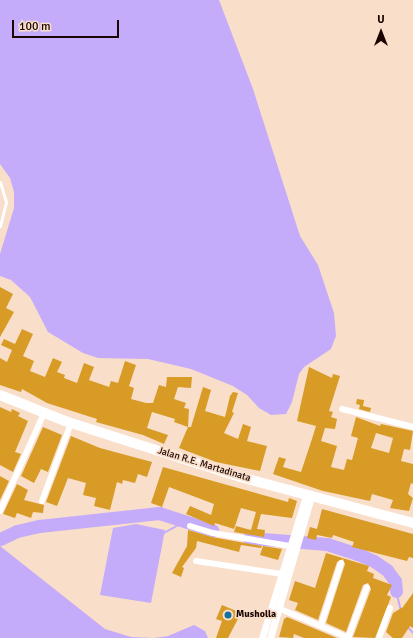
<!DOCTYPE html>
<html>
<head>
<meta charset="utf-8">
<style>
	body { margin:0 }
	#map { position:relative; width:413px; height:638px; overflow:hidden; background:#f9deca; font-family:Signika,sans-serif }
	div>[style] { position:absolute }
	.water>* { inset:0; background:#c4acfb }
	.pier>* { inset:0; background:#f9deca }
	.stream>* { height:2px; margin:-1px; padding:0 1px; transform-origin:1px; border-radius:1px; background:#c4acfb }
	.river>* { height:13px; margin:-6.5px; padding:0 6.5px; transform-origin:6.5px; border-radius:6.5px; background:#c4acfb }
	.building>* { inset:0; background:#d89b25 }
	.service>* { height:3px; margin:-1.5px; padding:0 1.5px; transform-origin:1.5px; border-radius:1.5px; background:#fff }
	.minor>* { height:6px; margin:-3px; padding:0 3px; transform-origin:3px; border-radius:3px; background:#fff }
	.tertiary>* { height:7px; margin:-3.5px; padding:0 3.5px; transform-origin:3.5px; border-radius:3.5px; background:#fff }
	.trunk>* { height:10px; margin:-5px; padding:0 5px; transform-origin:5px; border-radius:5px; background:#fff }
	.dots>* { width:11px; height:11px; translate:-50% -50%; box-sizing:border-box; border:2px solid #f9deca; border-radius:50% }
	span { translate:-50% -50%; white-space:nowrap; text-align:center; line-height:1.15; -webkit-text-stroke:3.5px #f9deca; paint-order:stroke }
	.street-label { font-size:10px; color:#1a0500 }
	.poi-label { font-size:10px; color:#1a0500; font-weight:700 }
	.left { translate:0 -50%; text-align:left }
	.north { position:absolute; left:361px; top:12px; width:40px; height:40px; -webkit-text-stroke:3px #f9deca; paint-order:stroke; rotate:0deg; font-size:11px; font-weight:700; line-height:16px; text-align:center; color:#1a0500 }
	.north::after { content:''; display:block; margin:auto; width:14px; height:18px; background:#1a0500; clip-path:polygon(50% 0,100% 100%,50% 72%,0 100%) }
	.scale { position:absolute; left:12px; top:20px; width:107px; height:18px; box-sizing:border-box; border:2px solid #1a0500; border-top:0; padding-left:5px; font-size:12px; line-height:14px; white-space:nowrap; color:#1a0500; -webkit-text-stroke:3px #f9deca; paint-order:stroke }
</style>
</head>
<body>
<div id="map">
	<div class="water">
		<i style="clip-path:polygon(0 0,219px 0,253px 89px,300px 236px,318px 265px,334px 313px,336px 336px,331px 349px,304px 367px,299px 374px,292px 402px,286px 414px,271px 415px,259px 408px,247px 395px,233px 386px,191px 369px,148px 359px,98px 358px,83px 353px,48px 332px,30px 297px,11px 280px,0 276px)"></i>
		<i style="clip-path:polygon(136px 524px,165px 530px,151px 603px,100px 595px,113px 528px)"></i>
		<i style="clip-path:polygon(0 546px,105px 629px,131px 637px,154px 638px,168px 636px,194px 625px,205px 631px,208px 638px,0 638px)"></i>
	</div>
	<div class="pier">
		<i style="clip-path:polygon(0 164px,10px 178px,14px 192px,14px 208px,0 254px)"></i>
	</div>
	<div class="stream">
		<i style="left:164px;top:533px;width:25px;rotate:-29deg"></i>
		<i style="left:396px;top:591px;width:21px;rotate:76deg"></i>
		<i style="left:407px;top:626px;width:9px;rotate:49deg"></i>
	</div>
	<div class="river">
		<i style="left:249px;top:538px;width:78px;rotate:4.4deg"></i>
		<i style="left:327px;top:544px;width:33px;rotate:18deg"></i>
		<i style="left:358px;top:554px;width:17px;rotate:24deg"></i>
		<i style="left:374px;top:561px;width:16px;rotate:35deg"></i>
		<i style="left:387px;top:570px;width:14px;rotate:54deg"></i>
		<i style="left:395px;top:581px;width:10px;rotate:84deg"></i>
		<i style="left:0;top:539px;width:19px;rotate:-25deg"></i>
		<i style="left:17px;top:531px;width:23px;rotate:-13deg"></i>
		<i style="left:39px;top:526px;width:121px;rotate:-6.2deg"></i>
		<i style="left:159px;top:513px;width:56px;rotate:17.8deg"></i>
	</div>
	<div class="building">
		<i style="clip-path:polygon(0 287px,13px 294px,6px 308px,14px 312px,0 337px)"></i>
		<i style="clip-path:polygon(22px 329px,33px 334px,23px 356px,34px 361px,30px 371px,45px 377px,53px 358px,62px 362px,57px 372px,65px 375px,64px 378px,77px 383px,84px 363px,94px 367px,89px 380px,109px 387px,111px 381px,118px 383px,125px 361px,136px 365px,129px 386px,134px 388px,131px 399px,146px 403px,153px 403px,159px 385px,166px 387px,167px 377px,192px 377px,191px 388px,178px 387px,174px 399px,186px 403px,184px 408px,189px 409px,188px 427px,191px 427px,203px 387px,211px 390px,205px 411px,225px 417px,230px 396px,233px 392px,238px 393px,232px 412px,234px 413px,224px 433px,238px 439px,243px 424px,251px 427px,247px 441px,267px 446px,260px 471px,216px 462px,179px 448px,188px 427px,174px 422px,175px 419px,152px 412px,147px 428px,168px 435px,164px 444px,143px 435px,96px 422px,97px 419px,47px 403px,22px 389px,21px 392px,0 385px,0 358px,7px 362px,12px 350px,1px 345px,4px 339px,15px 344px)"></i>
		<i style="clip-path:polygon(evenodd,309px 367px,332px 378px,333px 374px,340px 376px,329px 411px,333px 412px,331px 417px,337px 419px,335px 429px,325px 428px,321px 441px,337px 446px,331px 467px,344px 470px,347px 459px,352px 460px,358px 438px,351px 436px,356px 417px,380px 426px,381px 424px,413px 431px,410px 450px,404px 449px,401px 461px,413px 464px,413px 484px,411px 483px,408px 494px,413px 498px,409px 511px,390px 508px,393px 500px,372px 494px,370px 501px,323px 491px,273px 474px,279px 457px,286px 459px,283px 467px,301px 472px,311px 442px,316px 426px,297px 421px,309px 367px,376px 433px,393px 438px,389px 453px,371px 448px,376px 433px)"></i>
		<i style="clip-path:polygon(357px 399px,364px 400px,363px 406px,371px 408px,370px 412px,359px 409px,360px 405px,356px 404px)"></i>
		<i style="clip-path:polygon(0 407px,11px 412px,12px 409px,20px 413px,18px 416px,28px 421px,15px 452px,21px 454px,13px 472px,0 465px)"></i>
		<i style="clip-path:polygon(43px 427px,62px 435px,48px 472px,41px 469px,34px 483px,21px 476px)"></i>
		<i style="clip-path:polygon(71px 436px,100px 448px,152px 462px,147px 477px,138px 474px,135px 483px,123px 480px,122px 484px,117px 482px,110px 510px,94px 506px,96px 498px,83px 495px,86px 483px,68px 478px,57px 506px,46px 502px)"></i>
		<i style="clip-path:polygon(163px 467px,288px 502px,289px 498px,297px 501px,292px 518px,261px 514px,257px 529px,265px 530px,264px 537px,234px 532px,236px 526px,251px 530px,256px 512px,241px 508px,234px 529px,215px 523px,214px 526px,186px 514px,190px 506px,211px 515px,214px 504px,169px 487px,162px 507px,151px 503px)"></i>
		<i style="clip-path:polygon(0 476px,9px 481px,0 500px)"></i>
		<i style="clip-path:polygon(17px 484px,28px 490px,24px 500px,44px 505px,43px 513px,33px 512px,31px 518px,17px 513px,15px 518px,3px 514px)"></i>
		<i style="clip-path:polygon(322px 509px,413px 534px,413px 558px,409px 557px,407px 561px,352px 547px,354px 542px,333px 535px,332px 538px,317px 535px,316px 540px,307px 538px,310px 527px,317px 529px)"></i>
		<i style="clip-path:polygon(188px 530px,212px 537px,262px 546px,261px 548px,241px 545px,239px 552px,197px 541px,196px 548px,182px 567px,184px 568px,181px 577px,172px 573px,187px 546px)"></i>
		<i style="clip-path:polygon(263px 546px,282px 549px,278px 560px,260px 555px)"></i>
		<i style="clip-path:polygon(326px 553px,369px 566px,367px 571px,374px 574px,373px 578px,392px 585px,387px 595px,391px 597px,375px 638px,353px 637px,371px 589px,368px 583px,363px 585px,346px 632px,326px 623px,345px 564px,343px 559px,337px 562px,318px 620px,295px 610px,298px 603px,289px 600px,295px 581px,315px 588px)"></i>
		<i style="clip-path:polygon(413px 593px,413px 628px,410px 626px,402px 638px,393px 638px,386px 632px,393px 613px,403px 607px)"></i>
		<i style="clip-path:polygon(222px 605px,241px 613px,228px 638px,216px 638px,222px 621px,216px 619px)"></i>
		<i style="clip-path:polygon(287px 617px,337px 638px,304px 638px,294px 634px,293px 638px,279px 637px,284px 619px)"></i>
	</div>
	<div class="service">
		<i style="left:0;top:182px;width:21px;rotate:73deg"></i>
		<i style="left:6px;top:202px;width:25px;rotate:104deg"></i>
	</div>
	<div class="minor">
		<i style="left:342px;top:409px;width:73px;rotate:14.2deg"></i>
		<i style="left:42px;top:501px;width:83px;rotate:-69.6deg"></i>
		<i style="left:0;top:511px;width:107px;rotate:-65.8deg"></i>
		<i style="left:190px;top:526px;width:24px;rotate:17deg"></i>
		<i style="left:213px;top:533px;width:78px;rotate:9.6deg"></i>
		<i style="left:196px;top:561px;width:87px;rotate:8.6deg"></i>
		<i style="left:278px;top:608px;width:77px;rotate:22.9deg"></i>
		<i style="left:321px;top:625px;width:65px;rotate:-72.1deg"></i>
		<i style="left:348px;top:638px;width:54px;rotate:-69.6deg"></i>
		<i style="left:379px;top:638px;width:32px;rotate:-70deg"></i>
	</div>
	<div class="tertiary">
		<i style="left:262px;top:638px;width:149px;rotate:-72.8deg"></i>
		<i style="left:270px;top:638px;width:147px;rotate:-73.8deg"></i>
	</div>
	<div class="trunk">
		<i style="left:0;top:395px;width:70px;rotate:21.8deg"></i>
		<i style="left:65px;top:421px;width:184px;rotate:17.7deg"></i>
		<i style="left:240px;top:477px;width:179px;rotate:14.9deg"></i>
	</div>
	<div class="dots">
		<i style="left:228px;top:615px;background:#15709f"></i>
	</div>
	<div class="street-label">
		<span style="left:204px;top:465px;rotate:17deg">Jalan R.E. Martadinata</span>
	</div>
	<div class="poi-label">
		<span class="left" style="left:236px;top:615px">Musholla</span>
	</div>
	<div class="north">U</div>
	<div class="scale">100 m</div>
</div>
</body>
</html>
